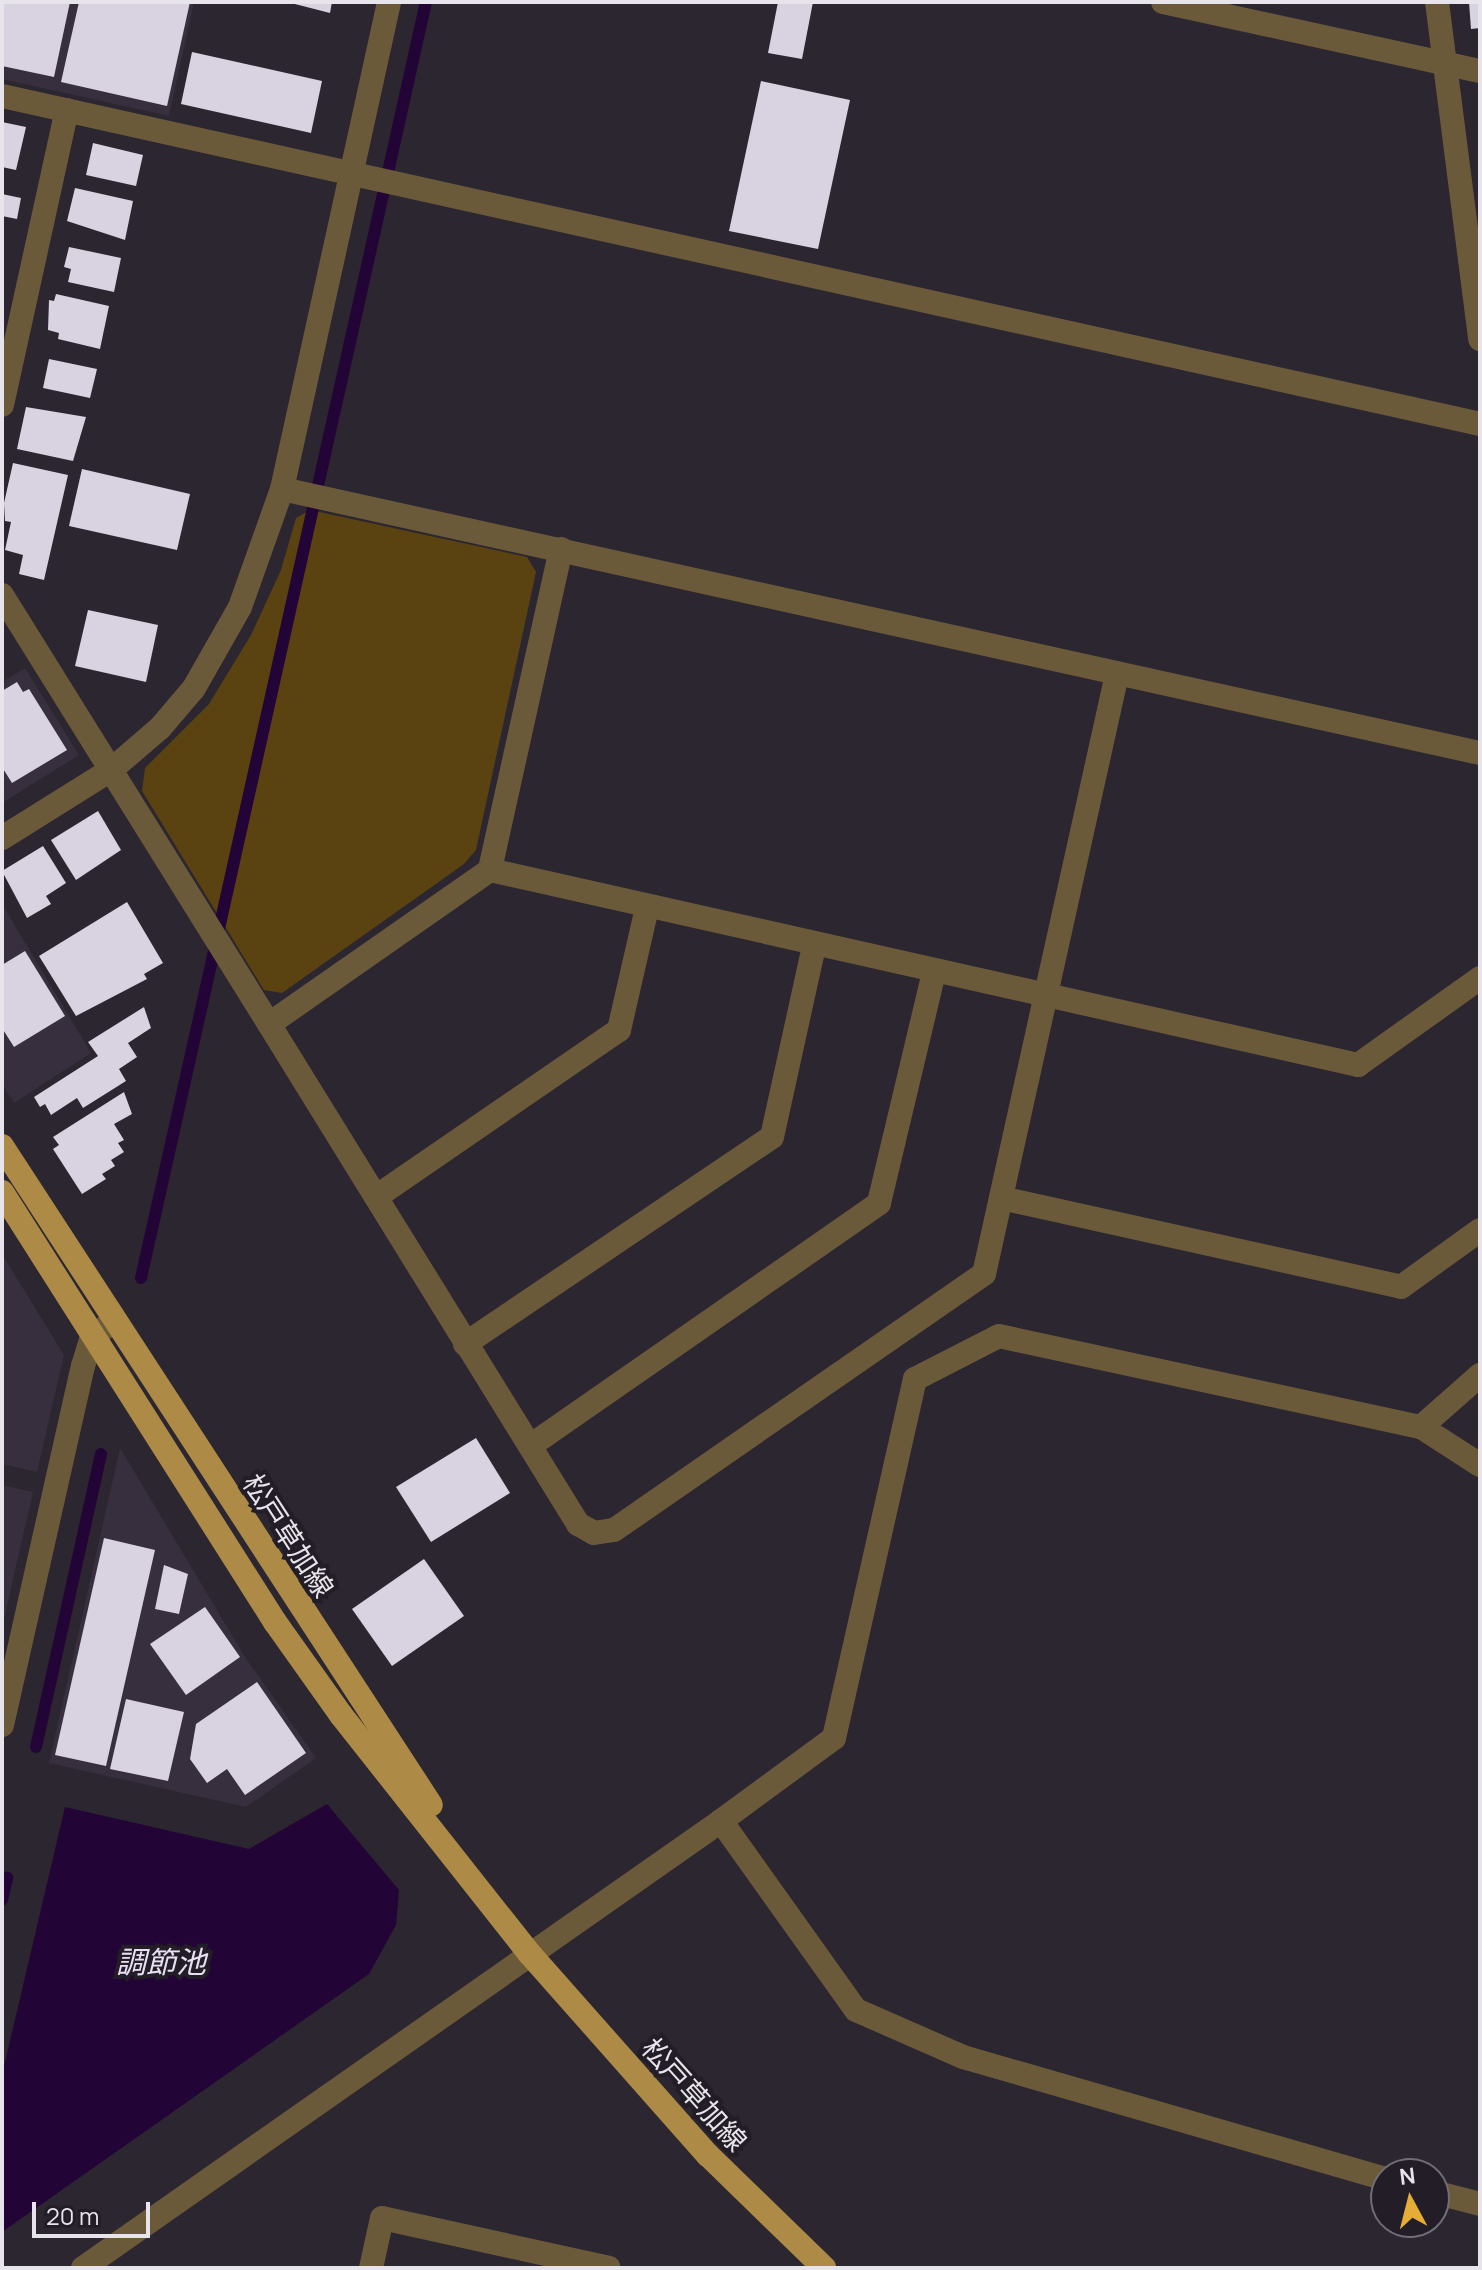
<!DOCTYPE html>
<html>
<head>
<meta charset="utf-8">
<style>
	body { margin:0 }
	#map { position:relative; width:1482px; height:2270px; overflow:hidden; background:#2b2630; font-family:Manrope,"Noto Sans JP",sans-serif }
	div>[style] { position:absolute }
	.built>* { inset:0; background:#372f3e }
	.green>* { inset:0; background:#5a4311 }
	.water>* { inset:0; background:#230436 }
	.stream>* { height:12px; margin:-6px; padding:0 6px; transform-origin:6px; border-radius:6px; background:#230436 }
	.building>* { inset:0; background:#d9d2e0 }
	.minor>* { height:24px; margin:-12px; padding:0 12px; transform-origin:12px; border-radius:12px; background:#6b5a3a }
	.major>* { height:24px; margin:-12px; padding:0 12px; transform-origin:12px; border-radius:12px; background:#ad8a45 }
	span { translate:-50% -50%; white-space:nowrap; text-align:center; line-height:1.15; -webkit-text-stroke:8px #221d26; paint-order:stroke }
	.street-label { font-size:28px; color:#e8e4eb }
	.water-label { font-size:30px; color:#e9dff3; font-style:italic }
	.frame { position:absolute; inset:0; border:4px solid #e8e4eb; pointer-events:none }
	.north { position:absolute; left:1370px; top:2158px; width:80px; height:80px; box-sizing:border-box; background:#221d26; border:2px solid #716d75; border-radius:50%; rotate:353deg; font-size:22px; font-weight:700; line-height:32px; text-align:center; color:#e8e4eb }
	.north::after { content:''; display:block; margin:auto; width:28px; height:36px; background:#e5ad35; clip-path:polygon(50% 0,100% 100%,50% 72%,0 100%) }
	.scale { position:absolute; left:32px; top:2202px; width:118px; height:36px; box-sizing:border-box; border:4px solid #e8e4eb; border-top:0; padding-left:10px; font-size:24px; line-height:28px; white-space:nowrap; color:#e8e4eb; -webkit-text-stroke:6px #221d26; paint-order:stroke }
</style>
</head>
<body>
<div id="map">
	<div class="built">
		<i style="clip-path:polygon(2px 2px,194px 2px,169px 116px,2px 79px)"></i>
		<i style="clip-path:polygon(25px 668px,79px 755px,2px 803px,2px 682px)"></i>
		<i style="clip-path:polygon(2px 904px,91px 1053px,14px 1103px,2px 1084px)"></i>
		<i style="clip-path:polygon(2px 1254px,64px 1355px,37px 1472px,2px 1464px)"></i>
		<i style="clip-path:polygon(120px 1448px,245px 1657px,316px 1758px,246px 1807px,49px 1763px)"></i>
		<i style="clip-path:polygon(2px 1485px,33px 1492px,2px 1628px)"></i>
	</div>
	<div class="green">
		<i style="clip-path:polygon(310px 510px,527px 557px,536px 572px,476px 850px,464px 864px,282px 993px,264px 990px,142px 791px,145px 768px,209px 704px,251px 635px,281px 570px,296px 518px)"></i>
	</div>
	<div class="water">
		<i style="clip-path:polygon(327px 1804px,399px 1890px,396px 1925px,369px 1974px,2px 2232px,2px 2075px,65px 1807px,249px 1849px)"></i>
	</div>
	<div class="stream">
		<i style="left:141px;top:1278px;width:1307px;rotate:-77.41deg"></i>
		<i style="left:36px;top:1747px;width:300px;rotate:-77.5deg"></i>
		<i style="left:2px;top:1900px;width:23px;rotate:-77deg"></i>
	</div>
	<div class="building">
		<i style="clip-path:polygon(2px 2px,70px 2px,54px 77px,2px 66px)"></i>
		<i style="clip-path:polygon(79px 2px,190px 2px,167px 106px,61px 82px)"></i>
		<i style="clip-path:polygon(287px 2px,332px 2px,330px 13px)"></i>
		<i style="clip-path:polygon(778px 2px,813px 2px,802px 59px,768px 53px)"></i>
		<i style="clip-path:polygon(1469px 2px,1480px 2px,1480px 28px,1471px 29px)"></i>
		<i style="clip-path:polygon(192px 52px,322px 81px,311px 133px,181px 104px)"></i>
		<i style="clip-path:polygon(761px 81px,850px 100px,818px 249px,729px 231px)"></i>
		<i style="clip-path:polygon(2px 122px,26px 127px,16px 170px,2px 167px)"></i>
		<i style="clip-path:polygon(93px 143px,143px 155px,136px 186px,86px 175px)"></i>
		<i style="clip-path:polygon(75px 188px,133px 201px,125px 240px,67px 221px)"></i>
		<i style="clip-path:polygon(2px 194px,21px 198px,17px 219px,2px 216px)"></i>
		<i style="clip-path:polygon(69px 247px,121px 258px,114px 292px,68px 282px,71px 269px,64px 267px)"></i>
		<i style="clip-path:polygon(56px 294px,109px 306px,100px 349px,58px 339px,59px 333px,48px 330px,49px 300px,54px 301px)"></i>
		<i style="clip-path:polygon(49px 359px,97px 369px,90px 398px,43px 388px)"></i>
		<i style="clip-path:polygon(26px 407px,86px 417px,73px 461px,17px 449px)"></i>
		<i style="clip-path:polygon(13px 463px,68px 475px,44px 580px,19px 574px,23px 555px,5px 550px,11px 522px,5px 521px,4px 503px)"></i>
		<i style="clip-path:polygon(82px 469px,190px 494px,177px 550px,69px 526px)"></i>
		<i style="clip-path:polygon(88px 610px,158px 625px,146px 682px,75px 666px)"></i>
		<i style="clip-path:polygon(17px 682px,23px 692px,29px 689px,67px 750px,12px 783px,2px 767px,2px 691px)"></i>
		<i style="clip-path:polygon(98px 811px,121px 850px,76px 880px,51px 840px)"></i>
		<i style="clip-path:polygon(43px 846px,66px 883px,46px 896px,51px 904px,27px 918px,2px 871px)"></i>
		<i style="clip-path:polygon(127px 902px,163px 963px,144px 974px,147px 979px,76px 1016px,39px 956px)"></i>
		<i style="clip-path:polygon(25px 951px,65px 1016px,14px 1047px,2px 1028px,2px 965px)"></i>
		<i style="clip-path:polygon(144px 1007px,151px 1028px,128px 1043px,137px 1057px,119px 1069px,126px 1081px,83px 1108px,77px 1098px,51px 1115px,45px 1104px,40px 1107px,34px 1097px,98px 1056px,88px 1042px)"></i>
		<i style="clip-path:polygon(124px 1092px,132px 1114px,114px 1124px,124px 1140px,118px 1143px,124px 1152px,111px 1160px,115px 1166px,102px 1174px,106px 1179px,82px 1194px,53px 1149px,59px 1145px,53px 1137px)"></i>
		<i style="clip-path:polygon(476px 1438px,510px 1493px,431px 1542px,396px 1487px)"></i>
		<i style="clip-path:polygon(104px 1538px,155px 1550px,106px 1766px,55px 1755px)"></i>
		<i style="clip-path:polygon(424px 1559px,464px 1616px,392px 1666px,352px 1609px)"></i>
		<i style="clip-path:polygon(164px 1565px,188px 1574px,179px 1614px,155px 1609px)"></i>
		<i style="clip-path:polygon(205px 1607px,240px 1657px,186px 1695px,150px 1644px)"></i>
		<i style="clip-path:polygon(257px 1682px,306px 1753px,245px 1795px,227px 1769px,207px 1783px,190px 1759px,196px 1724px)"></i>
		<i style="clip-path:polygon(126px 1699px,184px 1712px,168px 1781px,110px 1769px)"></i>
	</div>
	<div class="minor">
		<i style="left:1163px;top:2px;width:324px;rotate:12.3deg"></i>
		<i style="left:1437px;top:2px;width:340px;rotate:82.7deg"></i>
		<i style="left:2px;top:96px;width:1514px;rotate:12.51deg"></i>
		<i style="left:2px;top:405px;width:302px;rotate:-77.6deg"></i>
		<i style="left:282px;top:489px;width:1227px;rotate:12.43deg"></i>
		<i style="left:561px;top:549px;width:329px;rotate:102.5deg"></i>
		<i style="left:490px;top:870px;width:269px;rotate:145.1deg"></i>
		<i style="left:269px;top:1024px;width:588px;rotate:58.28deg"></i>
		<i style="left:578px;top:1524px;width:18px;rotate:29deg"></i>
		<i style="left:594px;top:1533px;width:20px;rotate:-9deg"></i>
		<i style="left:614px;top:1530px;width:450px;rotate:-34.7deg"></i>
		<i style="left:984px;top:1274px;width:615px;rotate:-77.5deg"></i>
		<i style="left:2px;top:595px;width:505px;rotate:58.1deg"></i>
		<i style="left:2px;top:838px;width:128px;rotate:-32deg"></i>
		<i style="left:111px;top:770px;width:65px;rotate:-40.6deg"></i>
		<i style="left:160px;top:728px;width:52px;rotate:-49.6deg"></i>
		<i style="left:194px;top:688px;width:93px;rotate:-60.4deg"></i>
		<i style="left:240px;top:607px;width:125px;rotate:-70.4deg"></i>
		<i style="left:282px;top:489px;width:499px;rotate:-77.6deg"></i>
		<i style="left:490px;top:870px;width:890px;rotate:12.66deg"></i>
		<i style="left:1358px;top:1065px;width:150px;rotate:-35.5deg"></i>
		<i style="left:376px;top:1197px;width:295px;rotate:-34.5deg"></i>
		<i style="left:619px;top:1030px;width:125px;rotate:-77.1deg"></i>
		<i style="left:1001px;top:1198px;width:410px;rotate:12.5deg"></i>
		<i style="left:1401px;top:1287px;width:97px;rotate:-35.8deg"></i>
		<i style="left:465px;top:1344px;width:370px;rotate:-34deg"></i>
		<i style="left:772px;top:1137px;width:196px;rotate:-77.6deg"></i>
		<i style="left:1421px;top:1427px;width:79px;rotate:-41.4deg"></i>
		<i style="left:530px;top:1446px;width:425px;rotate:-34.8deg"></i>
		<i style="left:879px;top:1203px;width:236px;rotate:-76.6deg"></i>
		<i style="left:2px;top:1725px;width:368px;rotate:-77.3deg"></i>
		<i style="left:83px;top:1366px;width:30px;rotate:-73deg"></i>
		<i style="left:92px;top:1337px;width:19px;rotate:-36deg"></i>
		<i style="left:721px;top:1821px;width:140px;rotate:-36.3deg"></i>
		<i style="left:834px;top:1738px;width:368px;rotate:-77.3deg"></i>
		<i style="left:915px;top:1379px;width:94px;rotate:-27.1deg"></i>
		<i style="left:999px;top:1336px;width:432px;rotate:12.2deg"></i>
		<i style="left:1421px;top:1427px;width:70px;rotate:32.8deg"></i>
		<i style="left:1434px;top:2192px;width:48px;rotate:14.6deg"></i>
		<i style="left:83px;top:2268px;width:779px;rotate:-35.02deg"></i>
		<i style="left:721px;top:1821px;width:232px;rotate:54.5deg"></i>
		<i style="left:856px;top:2010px;width:117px;rotate:23.7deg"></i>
		<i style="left:963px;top:2057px;width:440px;rotate:16.1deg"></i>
		<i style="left:371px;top:2268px;width:51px;rotate:-77.6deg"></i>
		<i style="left:382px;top:2218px;width:232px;rotate:12.4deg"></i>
	</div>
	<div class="major">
		<i style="left:2px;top:1146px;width:786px;rotate:56.94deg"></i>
		<i style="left:2px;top:1192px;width:509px;rotate:57.59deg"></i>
		<i style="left:275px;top:1622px;width:114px;rotate:54.6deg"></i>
		<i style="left:341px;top:1715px;width:303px;rotate:51.7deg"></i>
		<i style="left:529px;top:1953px;width:270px;rotate:48.5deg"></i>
		<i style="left:708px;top:2155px;width:162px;rotate:44.2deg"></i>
	</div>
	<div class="street-label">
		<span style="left:289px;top:1535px;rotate:57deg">松戸草加線</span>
		<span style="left:695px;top:2094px;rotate:48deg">松戸草加線</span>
	</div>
	<div class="water-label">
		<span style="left:161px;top:1962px">調節池</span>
	</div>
	<div class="frame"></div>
	<div class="north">N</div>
	<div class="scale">20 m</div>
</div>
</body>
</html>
